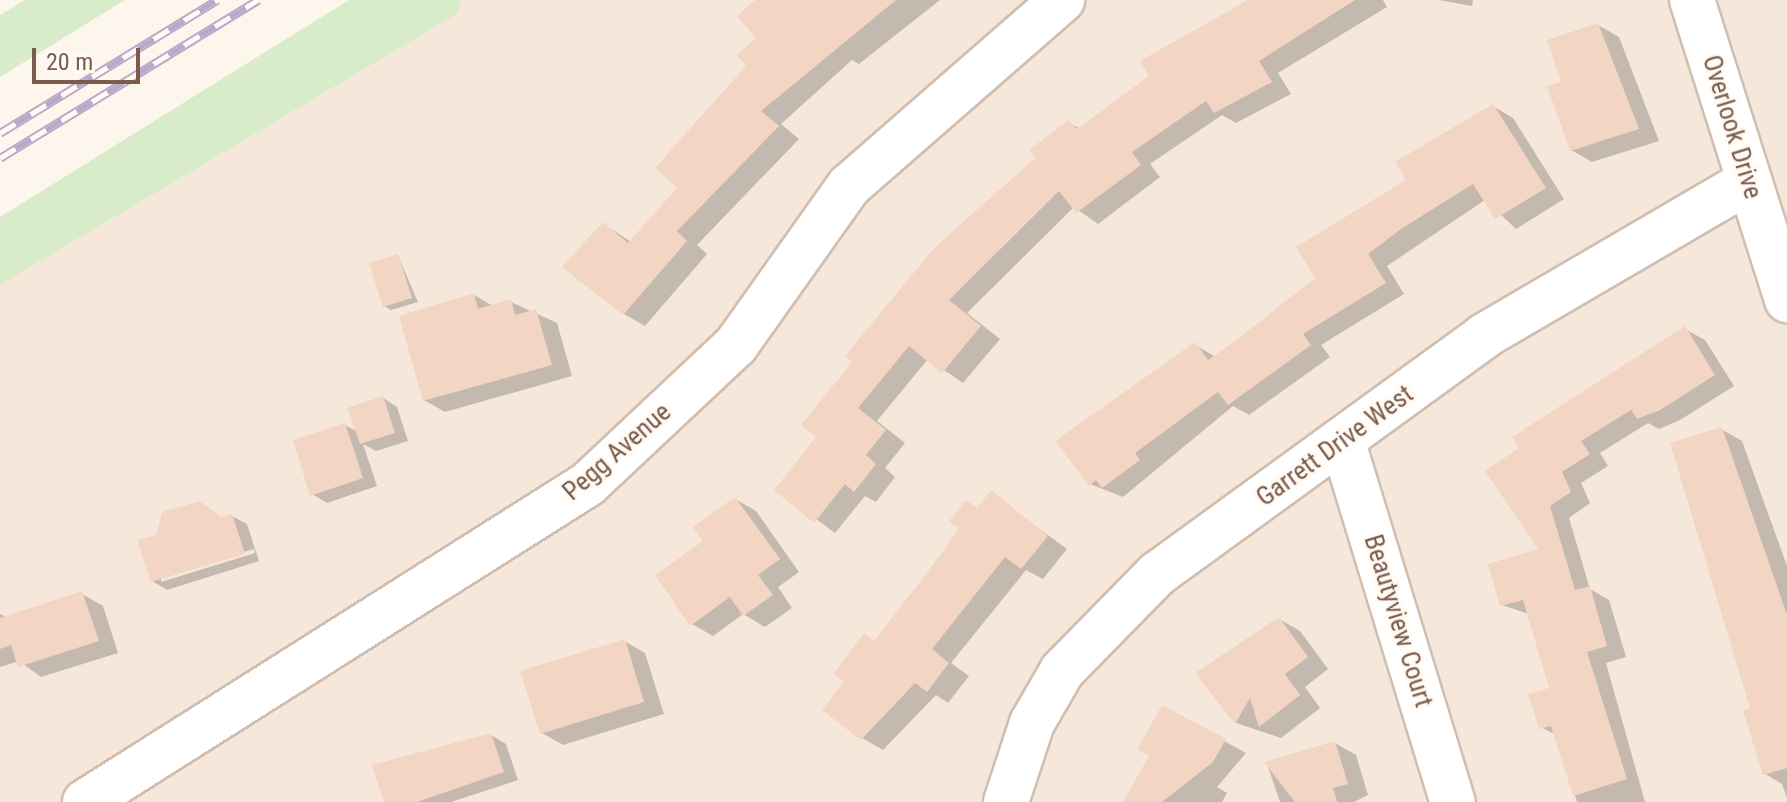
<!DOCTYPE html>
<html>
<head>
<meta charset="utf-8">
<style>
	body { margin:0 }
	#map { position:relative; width:1787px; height:802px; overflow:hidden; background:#fdf6ec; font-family:"Roboto Condensed",sans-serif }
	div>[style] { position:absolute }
	.residential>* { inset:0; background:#f5e8da }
	.green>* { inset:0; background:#d8ecc9 }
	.shadow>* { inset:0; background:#0003 }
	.building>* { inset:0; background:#f3d5c3 }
	.roads { filter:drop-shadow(2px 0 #d1beb0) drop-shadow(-2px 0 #d1beb0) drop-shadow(0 2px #d1beb0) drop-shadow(0 -2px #d1beb0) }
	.minor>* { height:44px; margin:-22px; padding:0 22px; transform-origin:22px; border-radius:22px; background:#fff }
	.rail>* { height:9px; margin-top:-4.5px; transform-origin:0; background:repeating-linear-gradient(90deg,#fffaf3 0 18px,#b9a8c9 0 36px); box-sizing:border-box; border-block:2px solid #b9a8c9 }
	span { translate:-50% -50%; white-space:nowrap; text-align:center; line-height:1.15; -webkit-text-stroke:6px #fffaf3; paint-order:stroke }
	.street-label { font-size:26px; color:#7a5c4d }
	.scale { position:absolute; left:32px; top:48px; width:108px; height:36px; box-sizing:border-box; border:4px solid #7a5c4d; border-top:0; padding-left:10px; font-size:24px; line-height:28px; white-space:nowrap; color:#7a5c4d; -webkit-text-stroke:6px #fffaf3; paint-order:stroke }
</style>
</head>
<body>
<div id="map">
	<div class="residential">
		<i style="clip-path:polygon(462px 0,1787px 0,1787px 802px,0 802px,0 285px,457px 14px)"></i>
	</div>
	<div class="green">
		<i style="clip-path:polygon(25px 0,125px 0,0 77px,0 15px)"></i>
		<i style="clip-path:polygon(349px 0,462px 0,457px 14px,0 285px,0 217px)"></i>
	</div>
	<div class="shadow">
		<i style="clip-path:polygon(758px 0,940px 0,859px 64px,852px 60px,781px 124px,799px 139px,697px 245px,707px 254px,645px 326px,624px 314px,604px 224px,631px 242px,679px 188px,749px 66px,759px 39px)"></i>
		<i style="clip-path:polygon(1248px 0,1383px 0,1387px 7px,1278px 73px,1291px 94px,1236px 123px,1222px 115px,1150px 164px,1160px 177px,1098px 224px,1074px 207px,967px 313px,1000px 339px,963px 383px,928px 359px,877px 421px,905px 443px,885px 468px,895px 477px,876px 502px,865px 496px,835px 533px,777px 490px,1069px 123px,1081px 129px)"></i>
		<i style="clip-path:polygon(1439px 0,1473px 0,1472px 6px)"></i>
		<i style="clip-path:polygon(1598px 25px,1619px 37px,1659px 141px,1592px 162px,1571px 150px,1563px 83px)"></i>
		<i style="clip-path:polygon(1493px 106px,1513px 118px,1564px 199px,1516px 229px,1485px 200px,1387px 266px,1404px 294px,1321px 345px,1330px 357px,1249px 415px,1233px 406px,1123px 497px,1090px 484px,1195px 345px,1216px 357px,1317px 279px,1409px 180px)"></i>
		<i style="clip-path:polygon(398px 256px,418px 302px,391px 310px,384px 306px)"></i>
		<i style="clip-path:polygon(474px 295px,493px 306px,511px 302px,557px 323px,572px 376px,445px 412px,424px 400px)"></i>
		<i style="clip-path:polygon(1685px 329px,1705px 340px,1734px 386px,1680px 420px,1659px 429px,1648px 423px,1600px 453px,1608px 466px,1581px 483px,1590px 503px,1569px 518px,1590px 589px,1609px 600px,1626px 657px,1606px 663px,1645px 802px,1577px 802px,1556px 735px,1541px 727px,1552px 689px,1529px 614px,1502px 605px,1541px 550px,1488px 472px)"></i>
		<i style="clip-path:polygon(383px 398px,397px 407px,408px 441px,376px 451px,363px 444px,377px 486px,327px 503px,312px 494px,345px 425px,358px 432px)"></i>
		<i style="clip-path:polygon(1721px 429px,1742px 441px,1787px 566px,1787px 798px,1782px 784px,1764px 773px,1753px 710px)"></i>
		<i style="clip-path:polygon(991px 493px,1067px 549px,1043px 579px,1026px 570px,951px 663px,969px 676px,948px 703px,936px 695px,883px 750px,862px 738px,876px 642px)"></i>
		<i style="clip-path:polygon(735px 499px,756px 511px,799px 572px,778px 587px,792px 608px,765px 627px,743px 614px,713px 636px,692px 624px,706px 541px)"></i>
		<i style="clip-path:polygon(evenodd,232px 516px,247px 524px,259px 561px,167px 590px,152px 581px,232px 516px,254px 549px,255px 553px,161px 582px,161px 577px,254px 549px)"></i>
		<i style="clip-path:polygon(82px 594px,103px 606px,118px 653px,41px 677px,19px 661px,0 667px,0 614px,8px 618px)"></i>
		<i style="clip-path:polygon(1279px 619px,1300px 631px,1328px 669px,1305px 687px,1320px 708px,1281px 738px,1236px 723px,1198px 674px)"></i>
		<i style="clip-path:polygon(624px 641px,645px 653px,664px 714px,563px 745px,542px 733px)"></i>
		<i style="clip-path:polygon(1163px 707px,1246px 753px,1217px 787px,1227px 793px,1222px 802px,1125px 802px,1151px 756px)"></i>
		<i style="clip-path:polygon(491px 735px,506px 744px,518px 780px,451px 802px,386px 802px)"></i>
		<i style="clip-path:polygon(1335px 743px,1356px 755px,1368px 795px,1354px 802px,1280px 802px,1267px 764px)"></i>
	</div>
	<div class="building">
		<i style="clip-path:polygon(755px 0,896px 0,761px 111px,779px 126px,677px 231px,687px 241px,623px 315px,562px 267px,603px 222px,628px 243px,677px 188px,655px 168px,746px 66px,737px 55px,756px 38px,737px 16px)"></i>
		<i style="clip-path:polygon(1248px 0,1355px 0,1259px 61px,1272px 82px,1214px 113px,1206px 101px,1132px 152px,1141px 165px,1076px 213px,1059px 191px,949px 300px,981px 326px,942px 373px,909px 346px,858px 408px,886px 430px,866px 455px,876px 464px,854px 492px,845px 484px,814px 523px,774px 490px,816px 437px,801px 425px,852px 362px,845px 356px,934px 248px,1035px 158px,1029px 150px,1069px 120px,1077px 129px,1149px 76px,1140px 61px)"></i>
		<i style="clip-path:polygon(1598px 23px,1639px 129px,1570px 151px,1547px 86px,1561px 82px,1547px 40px)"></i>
		<i style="clip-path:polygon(1493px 104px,1546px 188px,1495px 219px,1473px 184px,1401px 229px,1368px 254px,1386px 283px,1303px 334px,1311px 345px,1228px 405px,1218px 392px,1135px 453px,1140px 460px,1102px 488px,1096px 480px,1089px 486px,1055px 441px,1195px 342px,1208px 360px,1234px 342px,1315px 278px,1296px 247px,1406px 180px,1395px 162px)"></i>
		<i style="clip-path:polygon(398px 254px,412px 298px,383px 307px,369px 263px)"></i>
		<i style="clip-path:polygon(474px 293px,478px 309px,511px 299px,515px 315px,536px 309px,552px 365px,423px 401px,399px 316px)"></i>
		<i style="clip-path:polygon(1685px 326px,1715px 375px,1660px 410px,1637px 419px,1631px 410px,1581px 441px,1590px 454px,1562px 472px,1571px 492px,1550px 506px,1575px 590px,1590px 586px,1607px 646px,1587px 652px,1627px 779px,1573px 796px,1551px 726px,1539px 729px,1528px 694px,1549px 688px,1523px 600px,1500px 606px,1488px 564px,1538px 549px,1485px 471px,1519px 448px,1512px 437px)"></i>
		<i style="clip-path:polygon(383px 396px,395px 433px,360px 444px,347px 408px)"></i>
		<i style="clip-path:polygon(345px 423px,363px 478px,310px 496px,293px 440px)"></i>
		<i style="clip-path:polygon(1722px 427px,1787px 615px,1787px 768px,1763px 775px,1743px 711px,1750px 708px,1670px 443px)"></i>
		<i style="clip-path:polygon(991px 490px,1048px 536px,1021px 569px,1005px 557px,932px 649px,949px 663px,927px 692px,915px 683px,861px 740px,822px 710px,844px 681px,833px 674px,864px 633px,874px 641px,920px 582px,959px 529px,949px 521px,966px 500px,977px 508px)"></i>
		<i style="clip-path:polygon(735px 497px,780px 559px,758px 575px,773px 595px,743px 616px,730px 597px,690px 626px,655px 575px,703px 541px,693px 527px)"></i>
		<i style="clip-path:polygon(200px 501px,221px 517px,232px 514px,245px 554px,151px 582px,137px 540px,156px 535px,162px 512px)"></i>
		<i style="clip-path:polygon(82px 591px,99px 641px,18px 667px,11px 645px,0 649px,0 618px)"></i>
		<i style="clip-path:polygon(1279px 617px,1308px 657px,1285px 674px,1300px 695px,1259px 727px,1250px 698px,1235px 724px,1195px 673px)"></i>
		<i style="clip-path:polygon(625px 639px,644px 702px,540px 734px,520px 671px)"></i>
		<i style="clip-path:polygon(1162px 705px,1226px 739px,1213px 762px,1162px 802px,1123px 802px,1149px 756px,1137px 750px)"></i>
		<i style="clip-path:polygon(491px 733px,504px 772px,417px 802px,384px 802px,372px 765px)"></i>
		<i style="clip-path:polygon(1335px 741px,1348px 784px,1333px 788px,1337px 802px,1295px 802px,1264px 762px)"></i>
	</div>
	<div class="roads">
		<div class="minor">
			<i style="left:1692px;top:0;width:315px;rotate:72.4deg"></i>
			<i style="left:1342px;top:440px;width:379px;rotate:73deg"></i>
			<i style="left:85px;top:802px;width:595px;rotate:-32.3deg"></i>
			<i style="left:588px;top:484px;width:203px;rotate:-43.2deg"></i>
			<i style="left:736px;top:345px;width:195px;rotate:-54.6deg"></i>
			<i style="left:849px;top:186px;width:283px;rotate:-41.1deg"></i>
			<i style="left:1006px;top:802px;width:83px;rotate:-71.8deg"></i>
			<i style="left:1032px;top:723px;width:60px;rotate:-60deg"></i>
			<i style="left:1062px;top:671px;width:136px;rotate:-45.6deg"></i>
			<i style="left:1157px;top:574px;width:404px;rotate:-36deg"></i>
			<i style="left:1484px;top:336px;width:306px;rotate:-30.3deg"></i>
		</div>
	</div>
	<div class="rail">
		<i style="left:0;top:133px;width:255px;rotate:-31.5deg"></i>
		<i style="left:0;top:158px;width:303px;rotate:-31.5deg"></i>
	</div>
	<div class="street-label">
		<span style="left:1732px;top:127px;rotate:73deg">Overlook Drive</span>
		<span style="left:1335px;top:446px;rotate:-36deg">Garrett Drive West</span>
		<span style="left:617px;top:452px;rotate:-41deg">Pegg Avenue</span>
		<span style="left:1398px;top:621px;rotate:73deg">Beautyview Court</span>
	</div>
	<div class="scale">20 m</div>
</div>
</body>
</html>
